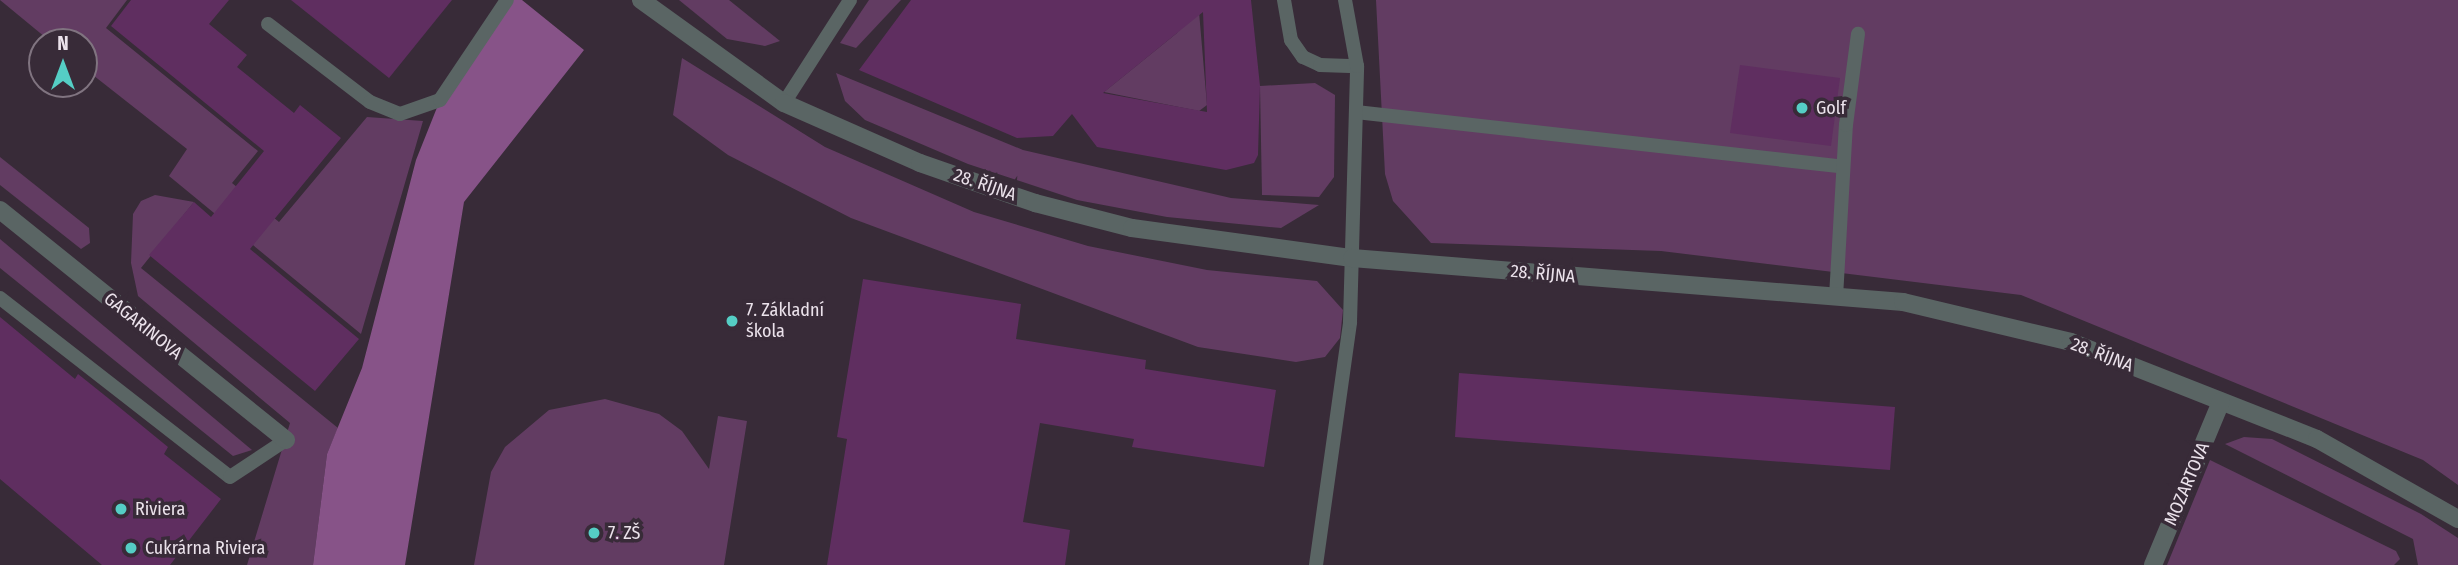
<!DOCTYPE html>
<html>
<head>
<meta charset="utf-8">
<style>
	body { margin:0 }
	#map { position:relative; width:2458px; height:565px; overflow:hidden; background:#382b38; font-family:"Fira Sans Condensed",sans-serif }
	div>[style] { position:absolute }
	.green>* { inset:0; background:#623c62 }
	.forest>* { inset:0; background:#875388 }
	.building>* { inset:0; background:#5f2e60 }
	.service>* { height:14px; margin:-7px; padding:0 7px; transform-origin:7px; border-radius:7px; background:#5a6564 }
	.minor>* { height:18px; margin:-9px; padding:0 9px; transform-origin:9px; border-radius:9px; background:#5a6564 }
	.dots>* { width:19px; height:19px; translate:-50% -50%; box-sizing:border-box; border:4px solid #382b38; border-radius:50% }
	span { translate:-50% -50%; white-space:nowrap; text-align:center; line-height:1.15; -webkit-text-stroke:7px #382b38; paint-order:stroke }
	.poi-label { font-size:18px; color:#ebe2eb }
	.left { translate:0 -50%; text-align:left }
	.street-label { font-size:18px; color:#ebe2eb }
	.north { position:absolute; left:28px; top:28px; width:70px; height:70px; box-sizing:border-box; background:#382b38; border:2px solid #807480; border-radius:50%; rotate:0deg; font-size:19px; font-weight:700; line-height:28px; text-align:center; color:#ebe2eb }
	.north::after { content:''; display:block; margin:auto; width:24px; height:32px; background:#55cec5; clip-path:polygon(50% 0,100% 100%,50% 72%,0 100%) }
</style>
</head>
<body>
<div id="map">
	<div class="green">
		<i style="clip-path:polygon(0 0,127px 0,106px 28px,258px 151px,232px 183px,279px 222px,367px 117px,423px 121px,361px 334px,169px 176px,187px 149px,84px 68px,84px 42px,51px 42px)"></i>
		<i style="clip-path:polygon(679px 0,729px 0,780px 41px,765px 46px,727px 39px)"></i>
		<i style="clip-path:polygon(869px 0,901px 0,856px 48px,840px 43px)"></i>
		<i style="clip-path:polygon(1198px 0,1207px 105px,1199px 111px,1104px 92px,1177px 33px)"></i>
		<i style="clip-path:polygon(1376px 0,2458px 0,2458px 485px,2423px 460px,2021px 295px,1661px 251px,1431px 243px,1393px 201px,1385px 174px)"></i>
		<i style="clip-path:polygon(682px 58px,825px 147px,974px 212px,1088px 246px,1207px 270px,1317px 281px,1343px 310px,1340px 338px,1325px 357px,1296px 362px,1198px 347px,851px 218px,728px 155px,673px 115px)"></i>
		<i style="clip-path:polygon(836px 73px,1023px 150px,1231px 198px,1319px 205px,1281px 228px,1167px 217px,1077px 200px,968px 164px,865px 120px,845px 101px)"></i>
		<i style="clip-path:polygon(1315px 83px,1335px 95px,1334px 177px,1319px 197px,1262px 195px,1260px 86px)"></i>
		<i style="clip-path:polygon(0 157px,89px 228px,90px 243px,81px 249px,0 185px)"></i>
		<i style="clip-path:polygon(155px 195px,194px 202px,141px 268px,338px 428px,327px 454px,313px 565px,247px 565px,290px 423px,138px 296px,131px 263px,133px 214px,141px 201px)"></i>
		<i style="clip-path:polygon(0 239px,252px 450px,233px 456px,0 268px)"></i>
		<i style="clip-path:polygon(605px 399px,659px 414px,682px 431px,709px 469px,718px 416px,747px 421px,724px 565px,474px 565px,491px 472px,505px 447px,549px 410px)"></i>
		<i style="clip-path:polygon(2244px 437px,2272px 439px,2421px 514px,2458px 538px,2458px 565px,2418px 565px,2413px 539px,2225px 444px)"></i>
		<i style="clip-path:polygon(2210px 460px,2396px 551px,2400px 559px,2394px 565px,2167px 565px)"></i>
	</div>
	<div class="forest">
		<i style="clip-path:polygon(507px 0,522px 0,584px 50px,464px 202px,405px 565px,313px 565px,327px 454px,362px 368px,416px 160px,440px 100px)"></i>
	</div>
	<div class="building">
		<i style="clip-path:polygon(131px 0,229px 0,209px 24px,247px 55px,237px 67px,294px 113px,300px 105px,341px 138px,250px 249px,359px 339px,315px 391px,149px 255px,194px 202px,211px 217px,264px 151px,111px 26px)"></i>
		<i style="clip-path:polygon(291px 0,452px 0,389px 78px)"></i>
		<i style="clip-path:polygon(evenodd,911px 0,1251px 0,1260px 86px,1258px 155px,1254px 163px,1226px 170px,1097px 147px,1072px 114px,1053px 136px,1017px 138px,859px 70px,911px 0,1203px 12px,1207px 112px,1103px 93px,1203px 12px)"></i>
		<i style="clip-path:polygon(1740px 65px,1840px 78px,1831px 146px,1730px 133px)"></i>
		<i style="clip-path:polygon(863px 279px,1021px 304px,1016px 339px,1146px 360px,1145px 369px,1276px 390px,1264px 467px,1132px 447px,1134px 439px,1040px 423px,1023px 522px,1070px 530px,1065px 565px,827px 565px,847px 439px,837px 437px)"></i>
		<i style="clip-path:polygon(0 317px,75px 379px,78px 374px,108px 398px,168px 447px,164px 454px,221px 499px,170px 565px,102px 565px,0 479px)"></i>
		<i style="clip-path:polygon(1459px 373px,1895px 407px,1890px 470px,1455px 437px)"></i>
	</div>
	<div class="service">
		<i style="left:1284px;top:0;width:41px;rotate:80.1deg"></i>
		<i style="left:1291px;top:40px;width:21px;rotate:55deg"></i>
		<i style="left:1303px;top:57px;width:19px;rotate:25deg"></i>
		<i style="left:1320px;top:65px;width:37px;rotate:2deg"></i>
		<i style="left:268px;top:24px;width:128px;rotate:37.4deg"></i>
		<i style="left:370px;top:102px;width:32px;rotate:22deg"></i>
		<i style="left:400px;top:114px;width:42px;rotate:-19.3deg"></i>
		<i style="left:440px;top:100px;width:120px;rotate:-56.2deg"></i>
		<i style="left:784px;top:103px;width:122px;rotate:-57.3deg"></i>
		<i style="left:1356px;top:112px;width:490px;rotate:6.4deg"></i>
		<i style="left:1836px;top:297px;width:172px;rotate:-86.7deg"></i>
		<i style="left:1846px;top:125px;width:92px;rotate:-82.5deg"></i>
		<i style="left:0;top:298px;width:291px;rotate:37.9deg"></i>
		<i style="left:230px;top:477px;width:67px;rotate:-33.5deg"></i>
		<i style="left:1316px;top:565px;width:245px;rotate:-82deg"></i>
		<i style="left:1350px;top:322px;width:256px;rotate:-88.4deg"></i>
		<i style="left:1357px;top:66px;width:67px;rotate:-100.3deg"></i>
	</div>
	<div class="minor">
		<i style="left:641px;top:0;width:176px;rotate:35.8deg"></i>
		<i style="left:784px;top:103px;width:149px;rotate:23.8deg"></i>
		<i style="left:920px;top:163px;width:122px;rotate:19.2deg"></i>
		<i style="left:1035px;top:203px;width:100px;rotate:14.5deg"></i>
		<i style="left:1132px;top:228px;width:222px;rotate:7.8deg"></i>
		<i style="left:1352px;top:258px;width:553px;rotate:4.57deg"></i>
		<i style="left:1903px;top:302px;width:173px;rotate:13.4deg"></i>
		<i style="left:2071px;top:342px;width:264px;rotate:21.5deg"></i>
		<i style="left:2317px;top:439px;width:162px;rotate:29.6deg"></i>
		<i style="left:0;top:210px;width:367px;rotate:38.8deg"></i>
		<i style="left:2153px;top:565px;width:177px;rotate:-67.4deg"></i>
	</div>
	<div class="dots">
		<i style="left:1802px;top:108px;background:#55cec5"></i>
		<i style="left:732px;top:321px;background:#55cec5"></i>
		<i style="left:121px;top:509px;background:#55cec5"></i>
		<i style="left:594px;top:533px;background:#55cec5"></i>
		<i style="left:131px;top:548px;background:#55cec5"></i>
	</div>
	<div class="poi-label">
		<span class="left" style="left:1816px;top:108px">Golf</span>
		<span class="left" style="left:746px;top:321px">7. Základní<br>škola</span>
		<span class="left" style="left:135px;top:509px">Riviera</span>
		<span class="left" style="left:608px;top:533px">7. ZŠ</span>
		<span class="left" style="left:145px;top:548px">Cukrárna Riviera</span>
	</div>
	<div class="street-label">
		<span style="left:985px;top:185px;rotate:19deg">28. ŘÍJNA</span>
		<span style="left:1543px;top:274px;rotate:5deg">28. ŘÍJNA</span>
		<span style="left:143px;top:326px;rotate:39deg">GAGARINOVA</span>
		<span style="left:2102px;top:355px;rotate:21deg">28. ŘÍJNA</span>
		<span style="left:2187px;top:484px;rotate:-67deg">MOZARTOVA</span>
	</div>
	<div class="north">N</div>
</div>
</body>
</html>
